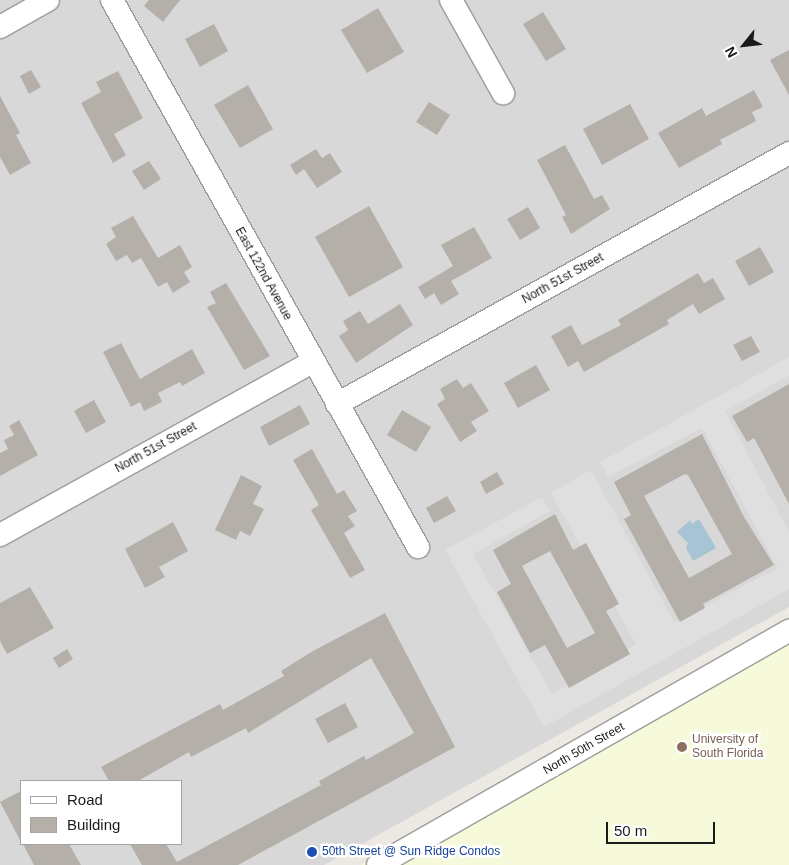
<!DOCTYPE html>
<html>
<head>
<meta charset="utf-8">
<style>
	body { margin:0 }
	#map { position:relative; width:789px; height:865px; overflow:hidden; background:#ebe9e1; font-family:Arial,sans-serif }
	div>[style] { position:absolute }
	.residential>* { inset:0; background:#d9d8d8 }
	.education>* { inset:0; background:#f6fadb }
	.parking>* { inset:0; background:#dfdfdf }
	.water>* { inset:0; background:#a7c4d4 }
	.building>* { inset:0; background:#b4afa8 }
	.roads { filter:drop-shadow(1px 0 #9c9c9c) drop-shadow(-1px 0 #9c9c9c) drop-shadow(0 1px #9c9c9c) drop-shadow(0 -1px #9c9c9c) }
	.minor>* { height:22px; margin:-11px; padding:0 11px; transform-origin:11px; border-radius:11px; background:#fff }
	.dots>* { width:14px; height:14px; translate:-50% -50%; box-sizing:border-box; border:2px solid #fff; border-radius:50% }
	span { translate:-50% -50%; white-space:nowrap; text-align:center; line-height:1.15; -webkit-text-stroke:5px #fff; paint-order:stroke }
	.street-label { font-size:12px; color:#1b1b1b }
	.education-label { font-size:12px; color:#785e54 }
	.left { translate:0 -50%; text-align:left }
	.transit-label { font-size:12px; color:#164399 }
	.legend { position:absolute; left:20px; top:780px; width:162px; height:65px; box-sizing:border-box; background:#fff; border:1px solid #a4a4a4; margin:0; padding:6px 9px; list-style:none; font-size:15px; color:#1b1b1b }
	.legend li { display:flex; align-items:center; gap:10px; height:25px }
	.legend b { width:25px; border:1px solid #a4a4a4 }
	.north { position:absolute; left:719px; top:20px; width:50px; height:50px; -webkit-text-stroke:4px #fff; paint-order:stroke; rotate:241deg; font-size:14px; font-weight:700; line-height:20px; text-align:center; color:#1b1b1b }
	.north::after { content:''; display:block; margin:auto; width:18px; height:22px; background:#1b1b1b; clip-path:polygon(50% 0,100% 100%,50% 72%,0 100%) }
	.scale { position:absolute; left:606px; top:822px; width:109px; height:22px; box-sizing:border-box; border:2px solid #1b1b1b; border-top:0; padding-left:6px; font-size:15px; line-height:18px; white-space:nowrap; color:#1b1b1b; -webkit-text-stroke:4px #fff; paint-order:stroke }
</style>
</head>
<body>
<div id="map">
	<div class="residential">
		<i style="clip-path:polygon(evenodd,0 0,789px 0,789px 607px,324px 865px,0 865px,0 0,21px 781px,181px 781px,181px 844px,21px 844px,21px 781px)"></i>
	</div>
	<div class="education">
		<i style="clip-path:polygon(789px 628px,789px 865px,361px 865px)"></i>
	</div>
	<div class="parking">
		<i style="clip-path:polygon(789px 357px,789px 376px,725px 411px,789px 532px,789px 589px,544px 727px,445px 550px,542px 497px,550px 511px,473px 554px,552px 694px,636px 644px,551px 493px,591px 470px,674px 622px,778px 568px,702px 428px,608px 477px,600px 462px)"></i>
	</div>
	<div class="water">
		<i style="clip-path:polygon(699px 519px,716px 548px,693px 561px,686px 548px,688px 543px,677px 532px,690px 520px,692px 524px)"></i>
	</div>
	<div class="building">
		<i style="clip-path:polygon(149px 0,180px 0,163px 22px,144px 6px)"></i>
		<i style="clip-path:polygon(378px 8px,404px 52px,367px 73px,341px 30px)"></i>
		<i style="clip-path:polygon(543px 12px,566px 49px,546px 61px,523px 24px)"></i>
		<i style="clip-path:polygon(214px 24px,228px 51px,200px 67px,185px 39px)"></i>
		<i style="clip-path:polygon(789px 50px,789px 95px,770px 60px)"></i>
		<i style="clip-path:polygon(31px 70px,41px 87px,29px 94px,20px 76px)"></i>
		<i style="clip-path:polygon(118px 71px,143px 118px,114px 134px,126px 155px,113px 163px,81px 103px,101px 92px,96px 82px)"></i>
		<i style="clip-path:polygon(248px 85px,273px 129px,240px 148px,214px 105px)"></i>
		<i style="clip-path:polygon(754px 90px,763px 107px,752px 112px,756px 121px,720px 140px,722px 144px,679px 168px,658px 133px,702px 108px,706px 116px)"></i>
		<i style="clip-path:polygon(0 96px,20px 133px,16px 135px,31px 163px,10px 175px,0 157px)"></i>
		<i style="clip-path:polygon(429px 102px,450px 115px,437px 135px,416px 122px)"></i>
		<i style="clip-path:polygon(630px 104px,649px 139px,602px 165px,583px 129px)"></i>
		<i style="clip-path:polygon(565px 145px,594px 199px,602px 195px,610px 209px,571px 234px,562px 217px,566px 215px,537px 160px)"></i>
		<i style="clip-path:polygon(316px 149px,322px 158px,330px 153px,342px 172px,317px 188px,304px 169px,296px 175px,290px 165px)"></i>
		<i style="clip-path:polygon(149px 161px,161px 179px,144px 190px,132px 171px)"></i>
		<i style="clip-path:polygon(369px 206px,403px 267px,349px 297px,315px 237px)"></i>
		<i style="clip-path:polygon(528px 207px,540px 228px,520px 240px,507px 219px)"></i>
		<i style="clip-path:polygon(133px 216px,158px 258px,180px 245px,192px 267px,184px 272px,190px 282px,173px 293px,167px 282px,158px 287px,141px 258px,132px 263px,127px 255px,116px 261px,106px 244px,116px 237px,111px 228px)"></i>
		<i style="clip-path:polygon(474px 227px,492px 258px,451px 281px,459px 294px,441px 305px,434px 293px,425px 299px,418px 287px,453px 266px,441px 245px)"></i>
		<i style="clip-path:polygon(760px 247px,774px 272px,749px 286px,735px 261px)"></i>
		<i style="clip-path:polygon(698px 273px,704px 283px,713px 278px,725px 299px,699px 314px,693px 304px,667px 320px,669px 324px,584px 372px,578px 361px,568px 367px,551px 336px,571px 325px,582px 345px,621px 325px,618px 320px)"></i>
		<i style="clip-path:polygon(226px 283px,270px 356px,244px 370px,207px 307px,216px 303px,210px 292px)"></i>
		<i style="clip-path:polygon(400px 304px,413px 325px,356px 363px,339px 336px,348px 330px,343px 321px,360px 311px,368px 324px)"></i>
		<i style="clip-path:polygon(751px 336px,760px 352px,742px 361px,733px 345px)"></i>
		<i style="clip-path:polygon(121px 343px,140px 379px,192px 349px,205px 373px,182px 386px,180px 382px,158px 393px,162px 402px,144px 411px,140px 402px,131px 407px,103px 352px)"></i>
		<i style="clip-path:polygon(536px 365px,550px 390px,518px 408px,504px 383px)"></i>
		<i style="clip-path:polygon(457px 379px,463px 388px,471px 383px,489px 411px,471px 422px,477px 431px,460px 442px,437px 404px,445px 399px,440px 389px)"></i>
		<i style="clip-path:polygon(789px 384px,789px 504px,754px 438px,747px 442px,732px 416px)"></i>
		<i style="clip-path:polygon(94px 400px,106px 422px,86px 433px,74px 411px)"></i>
		<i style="clip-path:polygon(300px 405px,310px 424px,269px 446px,260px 427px)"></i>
		<i style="clip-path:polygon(402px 410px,431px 427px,416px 452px,387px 435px)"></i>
		<i style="clip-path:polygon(19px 420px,38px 455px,0 476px,0 453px,8px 449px,4px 440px,14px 435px,9px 426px)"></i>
		<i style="clip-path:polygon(evenodd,702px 434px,744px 517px,774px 565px,703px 604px,705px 608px,680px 622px,624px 519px,631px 515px,614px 482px,702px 434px,685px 474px,688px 475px,732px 554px,689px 578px,644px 496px,685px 474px)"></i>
		<i style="clip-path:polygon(312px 449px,337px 494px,344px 490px,357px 511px,348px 516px,355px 526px,344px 533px,365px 570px,350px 578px,311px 510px,319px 505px,293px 460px)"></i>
		<i style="clip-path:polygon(497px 472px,504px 484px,486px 494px,480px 482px)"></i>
		<i style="clip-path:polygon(241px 475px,262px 486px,253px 504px,264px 509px,250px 536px,240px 531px,236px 540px,215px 530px)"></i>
		<i style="clip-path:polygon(447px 496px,456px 511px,434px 523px,426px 508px)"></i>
		<i style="clip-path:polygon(evenodd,555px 514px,573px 550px,586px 543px,619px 604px,606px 611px,630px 654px,569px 688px,545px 645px,530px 653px,497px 592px,511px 584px,493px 550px,555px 514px,550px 551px,595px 633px,567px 648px,522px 566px,550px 551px)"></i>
		<i style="clip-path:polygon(173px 522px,188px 551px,159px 567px,165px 577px,145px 588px,125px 549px)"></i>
		<i style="clip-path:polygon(30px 587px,54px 628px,7px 654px,0 641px,0 603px)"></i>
		<i style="clip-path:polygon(385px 613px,455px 747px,238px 865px,142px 865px,130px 844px,166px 844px,177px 862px,321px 785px,319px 781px,364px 756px,366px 760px,414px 733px,371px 658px,248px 733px,246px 728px,191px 757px,189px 752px,138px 781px,109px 781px,101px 767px,220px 704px,223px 710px,284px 676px,281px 671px,313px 651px)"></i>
		<i style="clip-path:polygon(67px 649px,73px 659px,59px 668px,53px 658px)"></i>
		<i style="clip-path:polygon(345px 703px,358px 727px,328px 743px,315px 719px)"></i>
		<i style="clip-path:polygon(21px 791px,21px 842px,0 802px)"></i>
		<i style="clip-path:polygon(23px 844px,69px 844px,81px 865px,34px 865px)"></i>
	</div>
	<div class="roads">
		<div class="minor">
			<i style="left:112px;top:0;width:627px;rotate:60.78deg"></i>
			<i style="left:451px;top:0;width:107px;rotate:60.8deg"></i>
			<i style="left:0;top:27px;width:55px;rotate:-29.4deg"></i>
			<i style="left:337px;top:404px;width:517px;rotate:-29.04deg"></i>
			<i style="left:0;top:535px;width:357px;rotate:-29deg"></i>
			<i style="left:378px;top:865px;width:473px;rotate:-29.7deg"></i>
		</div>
	</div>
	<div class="dots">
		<i style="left:682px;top:747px;background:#8d6e63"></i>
		<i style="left:312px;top:852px;background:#1a4fb4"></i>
	</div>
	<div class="street-label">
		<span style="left:263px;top:274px;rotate:61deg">East 122nd Avenue</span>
		<span style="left:563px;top:279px;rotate:-29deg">North 51st Street</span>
		<span style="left:156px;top:448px;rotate:-29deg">North 51st Street</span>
		<span style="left:584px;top:749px;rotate:-30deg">North 50th Street</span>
	</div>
	<div class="education-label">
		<span class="left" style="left:692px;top:747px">University of<br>South Florida</span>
	</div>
	<div class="transit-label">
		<span class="left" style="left:322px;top:852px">50th Street @ Sun Ridge Condos</span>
	</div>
	<ul class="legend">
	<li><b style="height:6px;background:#fff"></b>Road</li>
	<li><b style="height:14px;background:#b4afa8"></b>Building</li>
	</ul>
	<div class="north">N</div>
	<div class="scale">50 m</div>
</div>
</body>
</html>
